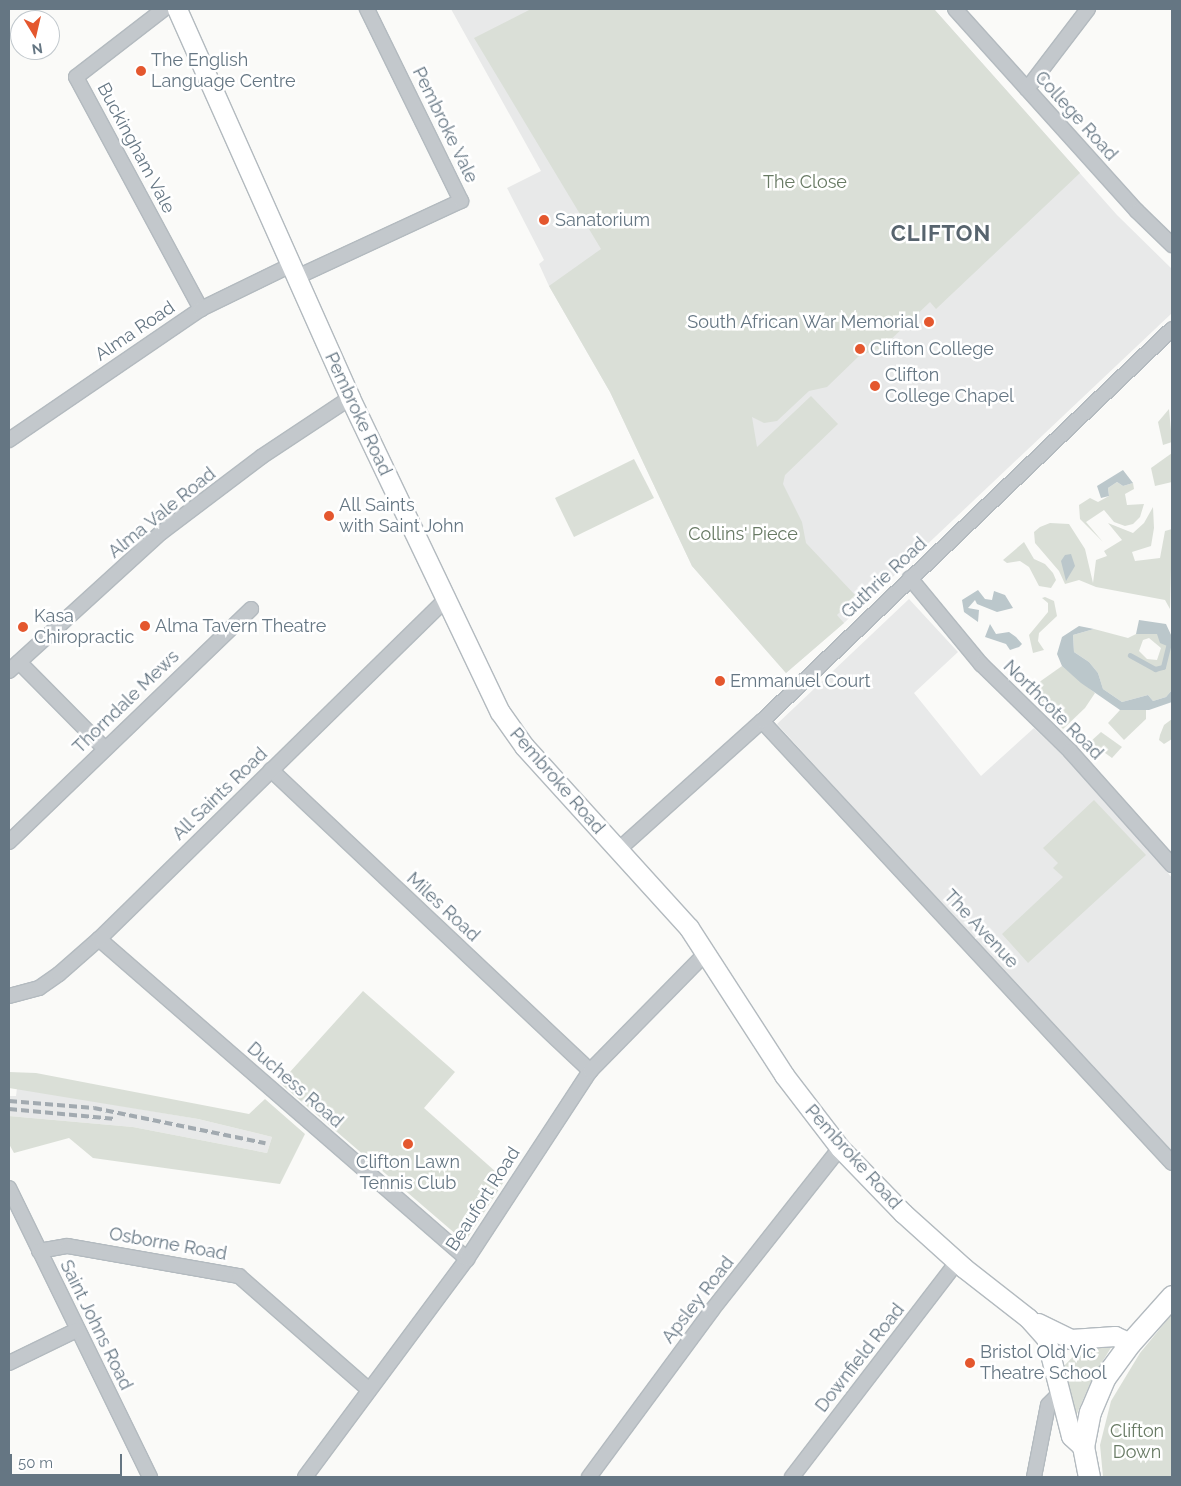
<!DOCTYPE html>
<html>
<head>
<meta charset="utf-8">
<style>
	body { margin:0 }
	#map { position:relative; width:1181px; height:1486px; overflow:hidden; background:#fafaf8; font-family:Raleway,sans-serif }
	div>[style] { position:absolute }
	.built>* { inset:0; background:#e8e9e9 }
	.green>* { inset:0; background:#dadfd7 }
	.water>* { inset:0; background:#bbc7cb }
	.stream>* { height:4.5px; margin:-2.25px; padding:0 2.25px; transform-origin:2.25px; border-radius:2.25px; background:#bbc7cb }
	.roads { filter:drop-shadow(1px 0 #b3babf) drop-shadow(-1px 0 #b3babf) drop-shadow(0 1px #b3babf) drop-shadow(0 -1px #b3babf) }
	.minor>* { height:14px; margin:-7px; padding:0 7px; transform-origin:7px; border-radius:7px; background:#c3c8cc }
	.secondary>* { height:19px; margin:-9.5px; padding:0 9.5px; transform-origin:9.5px; border-radius:9.5px; background:#fff }
	.primary>* { height:21px; margin:-10.5px; padding:0 10.5px; transform-origin:10.5px; border-radius:10.5px; background:#fff }
	.rail>* { height:4px; margin-top:-2px; transform-origin:0; background:repeating-linear-gradient(90deg,#a2aab0 0 8px,transparent 0 12px) }
	.dots>* { width:14px; height:14px; translate:-50% -50%; box-sizing:border-box; border:2px solid #fff; border-radius:50% }
	span { translate:-50% -50%; white-space:nowrap; text-align:center; line-height:1.15; -webkit-text-stroke:5px #fff; paint-order:stroke }
	.poi-label { font-size:18px; color:#657683 }
	.left { translate:0 -50%; text-align:left }
	.right { translate:-100% -50%; text-align:right }
	.street-label { font-size:18px; color:#657683 }
	.park-label { font-size:18px; color:#687a64 }
	.district-label { font-size:22px; color:#57646e; font-weight:700; letter-spacing:1px }
	.frame { position:absolute; inset:0; border:10px solid #657683; pointer-events:none }
	.north { position:absolute; left:10px; top:10px; width:50px; height:50px; box-sizing:border-box; background:#fff; border:1px solid #c1c8cd; border-radius:50%; rotate:171deg; font-size:14px; font-weight:700; line-height:20px; text-align:center; color:#657683 }
	.north::after { content:''; display:block; margin:auto; width:18px; height:22px; background:#e4572e; clip-path:polygon(50% 0,100% 100%,50% 72%,0 100%) }
	.scale { position:absolute; left:10px; top:1454px; width:112px; height:22px; box-sizing:border-box; border:2px solid #657683; border-top:0; padding-left:6px; font-size:15px; line-height:18px; white-space:nowrap; color:#657683; -webkit-text-stroke:4px #fff; paint-order:stroke }
</style>
</head>
<body>
<div id="map">
	<div class="built">
		<i style="clip-path:polygon(451px 9px,934px 9px,1117px 215px,1172px 269px,1172px 313px,844px 623px,786px 673px,692px 566px,610px 392px,549px 286px,539px 264px,544px 260px,507px 188px,541px 171px)"></i>
		<i style="clip-path:polygon(909px 599px,958px 652px,914px 693px,981px 776px,1034px 728px,1104px 794px,1172px 878px,1172px 1157px,777px 724px)"></i>
		<i style="clip-path:polygon(17px 1088px,198px 1119px,272px 1137px,267px 1153px,133px 1127px,9px 1116px,9px 1096px,16px 1096px)"></i>
	</div>
	<div class="green">
		<i style="clip-path:polygon(531px 9px,934px 9px,1080px 173px,936px 309px,930px 302px,883px 347px,859px 356px,827px 387px,809px 391px,777px 421px,764px 423px,752px 417px,757px 447px,811px 396px,838px 424px,785px 475px,783px 484px,802px 522px,806px 543px,856px 596px,837px 615px,844px 623px,786px 673px,692px 566px,610px 392px,549px 286px,601px 249px,474px 38px)"></i>
		<i style="clip-path:polygon(1169px 409px,1172px 442px,1163px 445px,1158px 422px)"></i>
		<i style="clip-path:polygon(1172px 453px,1172px 482px,1155px 486px,1151px 468px)"></i>
		<i style="clip-path:polygon(634px 459px,654px 498px,574px 537px,555px 498px)"></i>
		<i style="clip-path:polygon(1117px 482px,1123px 486px,1133px 483px,1134px 489px,1125px 494px,1127px 505px,1144px 504px,1140px 517px,1133px 524px,1125px 526px,1114px 522px,1104px 510px,1086px 522px,1103px 542px,1080px 519px,1079px 505px,1090px 498px,1098px 502px,1109px 496px,1108px 488px)"></i>
		<i style="clip-path:polygon(1153px 507px,1154px 528px,1151px 546px,1132px 552px,1135px 561px,1160px 558px,1165px 531px,1172px 529px,1170px 609px,1165px 600px,1096px 587px,1079px 580px,1065px 584px,1059px 571px,1035px 543px,1034px 532px,1040px 527px,1050px 523px,1069px 524px,1085px 549px,1093px 583px,1096px 560px,1107px 556px,1104px 551px,1122px 540px,1108px 523px,1133px 533px,1144px 523px)"></i>
		<i style="clip-path:polygon(1024px 542px,1034px 559px,1045px 564px,1053px 573px,1056px 580px,1051px 588px,1039px 586px,1029px 567px,1020px 561px,1007px 563px,1003px 560px)"></i>
		<i style="clip-path:polygon(1045px 597px,1054px 601px,1057px 616px,1039px 633px,1038px 641px,1044px 650px,1033px 653px,1029px 635px,1048px 612px,1048px 603px,1042px 598px)"></i>
		<i style="clip-path:polygon(evenodd,1094px 629px,1128px 638px,1136px 634px,1158px 634px,1172px 648px,1172px 690px,1166px 697px,1153px 701px,1148px 695px,1122px 702px,1103px 689px,1098px 673px,1089px 662px,1074px 652px,1073px 635px,1094px 629px,1149px 638px,1161px 648px,1157px 660px,1147px 659px,1139px 651px,1143px 640px,1149px 638px)"></i>
		<i style="clip-path:polygon(1062px 666px,1095px 693px,1085px 708px,1063px 729px,1028px 690px)"></i>
		<i style="clip-path:polygon(1131px 708px,1146px 709px,1146px 719px,1124px 740px,1108px 723px,1120px 710px)"></i>
		<i style="clip-path:polygon(1172px 719px,1172px 739px,1164px 744px,1159px 740px,1160px 735px,1164px 725px)"></i>
		<i style="clip-path:polygon(1101px 732px,1122px 747px,1112px 758px,1090px 742px)"></i>
		<i style="clip-path:polygon(1094px 800px,1146px 855px,1028px 963px,1002px 934px,1063px 877px,1053px 868px,1058px 863px,1043px 848px)"></i>
		<i style="clip-path:polygon(363px 991px,455px 1072px,424px 1108px,505px 1180px,465px 1242px,280px 1083px)"></i>
		<i style="clip-path:polygon(9px 1072px,36px 1073px,249px 1114px,265px 1099px,305px 1134px,280px 1184px,93px 1158px,69px 1138px,14px 1153px,9px 1144px,9px 1116px,133px 1127px,267px 1153px,272px 1137px,198px 1119px,9px 1088px)"></i>
		<i style="clip-path:polygon(1172px 1314px,1172px 1477px,1103px 1477px,1100px 1445px,1111px 1401px,1140px 1353px)"></i>
		<i style="clip-path:polygon(1108px 1344px,1112px 1346px,1093px 1377px,1076px 1416px,1073px 1413px,1063px 1367px,1083px 1346px)"></i>
	</div>
	<div class="water">
		<i style="clip-path:polygon(1123px 470px,1133px 483px,1123px 486px,1117px 482px,1108px 488px,1109px 496px,1101px 498px,1097px 486px)"></i>
		<i style="clip-path:polygon(1071px 554px,1075px 566px,1066px 581px,1061px 561px,1065px 555px)"></i>
		<i style="clip-path:polygon(978px 590px,985px 599px,992px 600px,994px 591px,1005px 595px,1013px 608px,997px 612px,977px 604px,975px 600px,968px 608px,979px 610px,978px 622px,964px 612px,962px 600px)"></i>
		<i style="clip-path:polygon(1139px 620px,1166px 624px,1172px 637px,1172px 648px,1160px 643px,1157px 634px,1136px 634px)"></i>
		<i style="clip-path:polygon(990px 624px,996px 634px,1009px 632px,1016px 637px,1022px 644px,1019px 647px,1010px 650px,1006px 644px,985px 637px)"></i>
		<i style="clip-path:polygon(1079px 626px,1094px 629px,1073px 635px,1074px 652px,1089px 662px,1098px 673px,1103px 689px,1122px 702px,1148px 695px,1153px 701px,1166px 697px,1172px 690px,1172px 702px,1149px 710px,1120px 710px,1081px 683px,1062px 666px,1057px 654px,1062px 637px)"></i>
	</div>
	<div class="stream">
		<i style="left:1130px;top:655px;width:29px;rotate:29deg"></i>
		<i style="left:1155px;top:669px;width:8px;rotate:-14deg"></i>
		<i style="left:1163px;top:667px;width:21px;rotate:-76deg"></i>
	</div>
	<div class="roads">
		<div class="minor">
			<i style="left:164px;top:9px;width:111px;rotate:142.3deg"></i>
			<i style="left:76px;top:77px;width:264px;rotate:61.7deg"></i>
			<i style="left:955px;top:9px;width:272px;rotate:48deg"></i>
			<i style="left:1137px;top:211px;width:49px;rotate:44.2deg"></i>
			<i style="left:1027px;top:89px;width:101px;rotate:-52.7deg"></i>
			<i style="left:295px;top:278px;width:183px;rotate:-24.9deg"></i>
			<i style="left:461px;top:201px;width:214px;rotate:-116.1deg"></i>
			<i style="left:9px;top:440px;width:232px;rotate:-34.3deg"></i>
			<i style="left:201px;top:309px;width:98px;rotate:-26deg"></i>
			<i style="left:910px;top:578px;width:112px;rotate:50.5deg"></i>
			<i style="left:981px;top:664px;width:124px;rotate:44.3deg"></i>
			<i style="left:1070px;top:751px;width:153px;rotate:48.2deg"></i>
			<i style="left:19px;top:662px;width:121px;rotate:45.3deg"></i>
			<i style="left:9px;top:671px;width:207px;rotate:-42.3deg"></i>
			<i style="left:162px;top:532px;width:124px;rotate:-37.1deg"></i>
			<i style="left:261px;top:457px;width:107px;rotate:-33.5deg"></i>
			<i style="left:762px;top:721px;width:603px;rotate:47.15deg"></i>
			<i style="left:271px;top:770px;width:439px;rotate:43.3deg"></i>
			<i style="left:9px;top:842px;width:336px;rotate:-43.9deg"></i>
			<i style="left:618px;top:850px;width:193px;rotate:-41.9deg"></i>
			<i style="left:762px;top:721px;width:567px;rotate:-43.71deg"></i>
			<i style="left:99px;top:939px;width:488px;rotate:41deg"></i>
			<i style="left:9px;top:996px;width:31px;rotate:-15deg"></i>
			<i style="left:39px;top:988px;width:24px;rotate:-35deg"></i>
			<i style="left:59px;top:974px;width:53px;rotate:-41.2deg"></i>
			<i style="left:99px;top:939px;width:484px;rotate:-44.4deg"></i>
			<i style="left:9px;top:1188px;width:322px;rotate:64deg"></i>
			<i style="left:39px;top:1251px;width:29px;rotate:-10deg"></i>
			<i style="left:68px;top:1246px;width:174px;rotate:10deg"></i>
			<i style="left:239px;top:1276px;width:173px;rotate:41.2deg"></i>
			<i style="left:9px;top:1363px;width:76px;rotate:-25.9deg"></i>
			<i style="left:305px;top:1477px;width:272px;rotate:-53.4deg"></i>
			<i style="left:467px;top:1259px;width:225px;rotate:-56.8deg"></i>
			<i style="left:590px;top:1071px;width:165px;rotate:-45.5deg"></i>
			<i style="left:589px;top:1477px;width:207px;rotate:-53.6deg"></i>
			<i style="left:712px;top:1310px;width:206px;rotate:-51.7deg"></i>
			<i style="left:792px;top:1477px;width:271px;rotate:-52.5deg"></i>
			<i style="left:1034px;top:1477px;width:73px;rotate:-79deg"></i>
			<i style="left:1048px;top:1405px;width:16px;rotate:-45deg"></i>
		</div>
		<div class="secondary">
			<i style="left:177px;top:9px;width:426px;rotate:66deg"></i>
			<i style="left:350px;top:398px;width:348px;rotate:64.5deg"></i>
			<i style="left:500px;top:712px;width:42px;rotate:54.8deg"></i>
			<i style="left:524px;top:746px;width:246px;rotate:47.8deg"></i>
			<i style="left:689px;top:928px;width:175px;rotate:57.1deg"></i>
			<i style="left:784px;top:1075px;width:92px;rotate:52.5deg"></i>
			<i style="left:840px;top:1148px;width:91px;rotate:45.9deg"></i>
			<i style="left:903px;top:1213px;width:82px;rotate:42deg"></i>
			<i style="left:964px;top:1268px;width:81px;rotate:38deg"></i>
			<i style="left:1028px;top:1318px;width:27px;rotate:48deg"></i>
			<i style="left:1046px;top:1338px;width:101px;rotate:75.7deg"></i>
			<i style="left:1071px;top:1436px;width:16px;rotate:43deg"></i>
			<i style="left:1038px;top:1323px;width:37px;rotate:26deg"></i>
			<i style="left:1071px;top:1339px;width:44px;rotate:-3.9deg"></i>
			<i style="left:1115px;top:1336px;width:17px;rotate:25deg"></i>
		</div>
		<div class="primary">
			<i style="left:1089px;top:1477px;width:31px;rotate:-101deg"></i>
			<i style="left:1083px;top:1447px;width:36px;rotate:-79deg"></i>
			<i style="left:1090px;top:1412px;width:38px;rotate:-67deg"></i>
			<i style="left:1105px;top:1377px;width:42px;rotate:-53.7deg"></i>
			<i style="left:1130px;top:1343px;width:63px;rotate:-48.2deg"></i>
		</div>
	</div>
	<div class="rail">
		<i style="left:9px;top:1101px;width:85px;rotate:4.7deg"></i>
		<i style="left:94px;top:1108px;width:175px;rotate:11.6deg"></i>
		<i style="left:9px;top:1109px;width:107px;rotate:5.3deg"></i>
	</div>
	<div class="dots">
		<i style="left:141px;top:71px;background:#e4572e"></i>
		<i style="left:544px;top:220px;background:#e4572e"></i>
		<i style="left:929px;top:322px;background:#e4572e"></i>
		<i style="left:860px;top:349px;background:#e4572e"></i>
		<i style="left:875px;top:386px;background:#e4572e"></i>
		<i style="left:329px;top:516px;background:#e4572e"></i>
		<i style="left:145px;top:626px;background:#e4572e"></i>
		<i style="left:23px;top:627px;background:#e4572e"></i>
		<i style="left:720px;top:681px;background:#e4572e"></i>
		<i style="left:408px;top:1144px;background:#e4572e"></i>
		<i style="left:970px;top:1363px;background:#e4572e"></i>
	</div>
	<div class="poi-label">
		<span class="left" style="left:151px;top:71px">The English<br>Language Centre</span>
		<span class="left" style="left:555px;top:220px">Sanatorium</span>
		<span class="right" style="left:919px;top:322px">South African War Memorial</span>
		<span class="left" style="left:870px;top:349px">Clifton College</span>
		<span class="left" style="left:885px;top:386px">Clifton<br>College Chapel</span>
		<span class="left" style="left:339px;top:516px">All Saints<br>with Saint John</span>
		<span class="left" style="left:34px;top:627px">Kasa<br>Chiropractic</span>
		<span class="left" style="left:155px;top:626px">Alma Tavern Theatre</span>
		<span class="left" style="left:730px;top:681px">Emmanuel Court</span>
		<span style="left:408px;top:1173px">Clifton Lawn<br>Tennis Club</span>
		<span class="left" style="left:980px;top:1363px">Bristol Old Vic<br>Theatre School</span>
	</div>
	<div class="street-label">
		<span style="left:1076px;top:116px;rotate:48deg">College Road</span>
		<span style="left:445px;top:125px;rotate:64deg">Pembroke Vale</span>
		<span style="left:136px;top:148px;rotate:62deg">Buckingham Vale</span>
		<span style="left:135px;top:331px;rotate:-34deg">Alma Road</span>
		<span style="left:358px;top:414px;rotate:65deg">Pembroke Road</span>
		<span style="left:162px;top:513px;rotate:-39deg">Alma Vale Road</span>
		<span style="left:884px;top:578px;rotate:-43deg">Guthrie Road</span>
		<span style="left:126px;top:702px;rotate:-44deg">Thorndale Mews</span>
		<span style="left:1053px;top:710px;rotate:45deg">Northcote Road</span>
		<span style="left:557px;top:781px;rotate:49deg">Pembroke Road</span>
		<span style="left:220px;top:794px;rotate:-44deg">All Saints Road</span>
		<span style="left:443px;top:907px;rotate:43deg">Miles Road</span>
		<span style="left:981px;top:929px;rotate:47deg">The Avenue</span>
		<span style="left:295px;top:1085px;rotate:41deg">Duchess Road</span>
		<span style="left:853px;top:1157px;rotate:48deg">Pembroke Road</span>
		<span style="left:483px;top:1199px;rotate:-57deg">Beaufort Road</span>
		<span style="left:168px;top:1244px;rotate:10deg">Osborne Road</span>
		<span style="left:698px;top:1300px;rotate:-52deg">Apsley Road</span>
		<span style="left:96px;top:1325px;rotate:64deg">Saint Johns Road</span>
		<span style="left:860px;top:1358px;rotate:-52deg">Downfield Road</span>
	</div>
	<div class="park-label">
		<span style="left:805px;top:182px">The Close</span>
		<span style="left:743px;top:534px">Collins' Piece</span>
		<span style="left:1137px;top:1442px">Clifton<br>Down</span>
	</div>
	<div class="district-label">
		<span style="left:941px;top:234px">CLIFTON</span>
	</div>
	<div class="frame"></div>
	<div class="north">N</div>
	<div class="scale">50 m</div>
</div>
</body>
</html>
